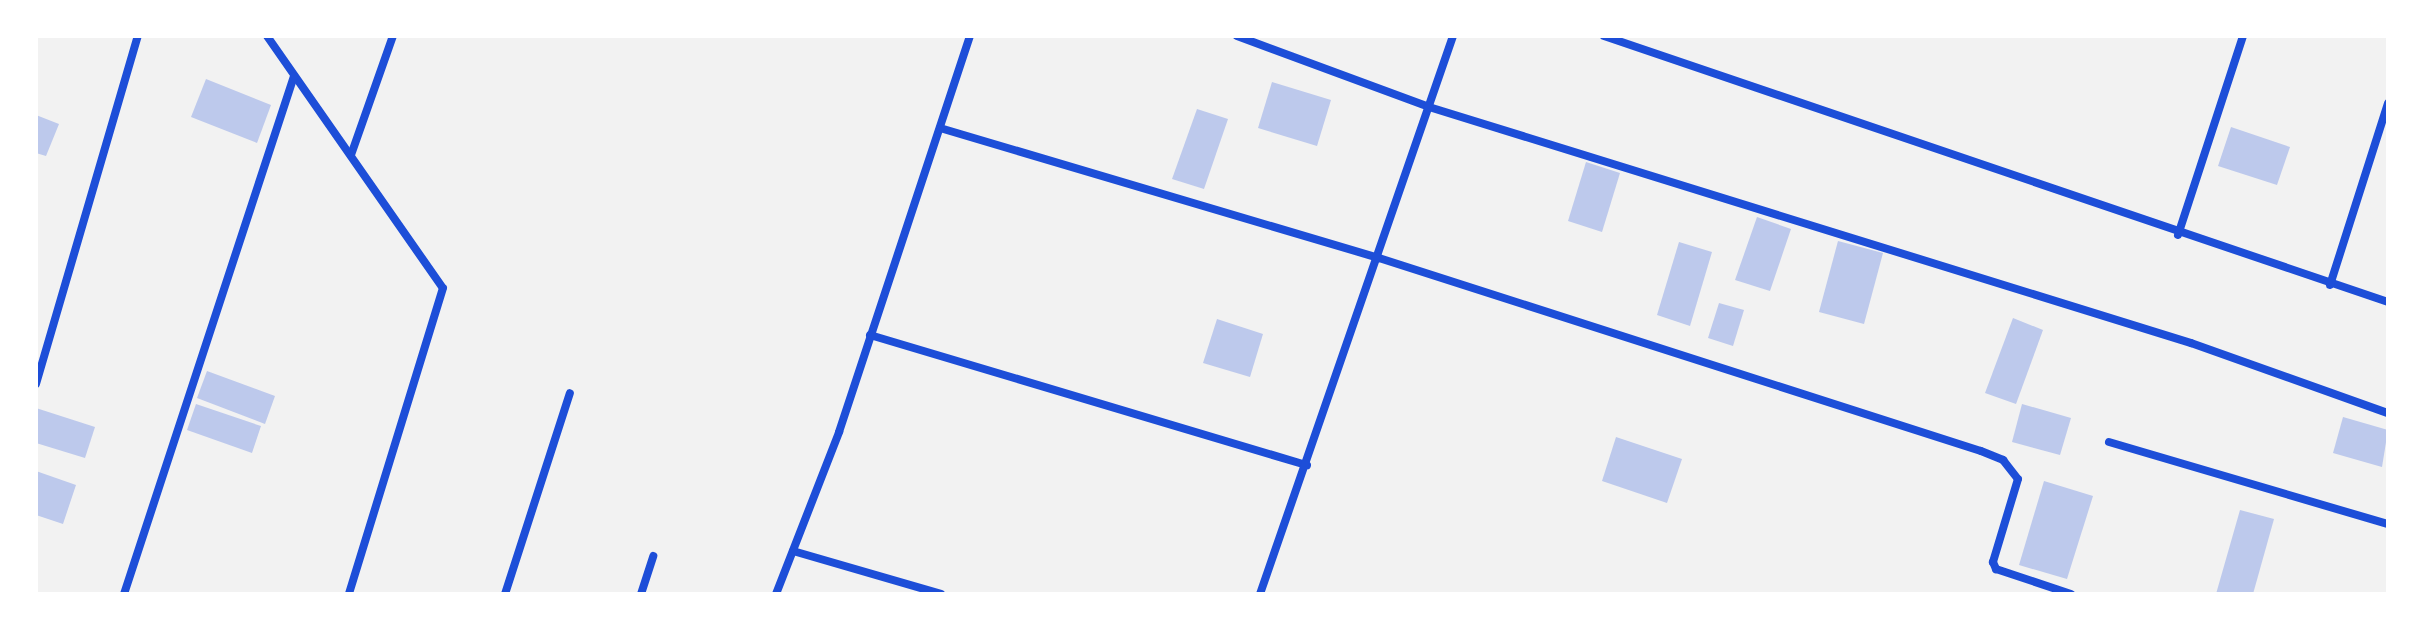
<!DOCTYPE html>
<html>
<head>
<meta charset="utf-8">
<style>
	body { margin:0 }
	#map { position:relative; width:2424px; height:630px; overflow:hidden; background:#f2f2f2; font-family:Figtree,sans-serif }
	div>[style] { position:absolute }
	.building>* { inset:0; background:#bdc9ec }
	.minor>* { height:8px; margin:-4px; padding:0 4px; transform-origin:4px; border-radius:4px; background:#1d4ed8 }
	span { translate:-50% -50%; white-space:nowrap; text-align:center; line-height:1.15; -webkit-text-stroke:6px #fff; paint-order:stroke }
	.frame { position:absolute; inset:0; border:38px solid #fff; pointer-events:none }
</style>
</head>
<body>
<div id="map">
	<div class="building">
		<i style="clip-path:polygon(206px 79px,271px 105px,257px 143px,191px 117px)"></i>
		<i style="clip-path:polygon(1272px 82px,1331px 100px,1317px 146px,1258px 128px)"></i>
		<i style="clip-path:polygon(1197px 109px,1228px 119px,1204px 189px,1172px 179px)"></i>
		<i style="clip-path:polygon(36px 115px,59px 124px,46px 156px,36px 153px)"></i>
		<i style="clip-path:polygon(2231px 127px,2290px 147px,2277px 185px,2218px 166px)"></i>
		<i style="clip-path:polygon(1586px 162px,1620px 173px,1602px 232px,1568px 221px)"></i>
		<i style="clip-path:polygon(1757px 217px,1791px 229px,1770px 291px,1735px 280px)"></i>
		<i style="clip-path:polygon(1838px 241px,1883px 253px,1864px 324px,1819px 312px)"></i>
		<i style="clip-path:polygon(1679px 242px,1712px 252px,1690px 326px,1657px 315px)"></i>
		<i style="clip-path:polygon(1719px 303px,1744px 310px,1733px 346px,1708px 338px)"></i>
		<i style="clip-path:polygon(2013px 318px,2043px 330px,2016px 404px,1985px 393px)"></i>
		<i style="clip-path:polygon(1217px 319px,1263px 334px,1250px 377px,1203px 363px)"></i>
		<i style="clip-path:polygon(207px 371px,275px 396px,265px 424px,197px 398px)"></i>
		<i style="clip-path:polygon(196px 404px,261px 426px,252px 453px,187px 430px)"></i>
		<i style="clip-path:polygon(2022px 404px,2071px 418px,2060px 455px,2012px 442px)"></i>
		<i style="clip-path:polygon(36px 408px,95px 427px,85px 458px,36px 443px)"></i>
		<i style="clip-path:polygon(2343px 417px,2388px 430px,2382px 467px,2333px 453px)"></i>
		<i style="clip-path:polygon(1616px 437px,1682px 459px,1667px 503px,1602px 481px)"></i>
		<i style="clip-path:polygon(36px 471px,76px 485px,63px 524px,36px 515px)"></i>
		<i style="clip-path:polygon(2044px 481px,2093px 496px,2067px 579px,2019px 565px)"></i>
		<i style="clip-path:polygon(2240px 510px,2274px 519px,2253px 594px,2216px 594px)"></i>
	</div>
	<div class="minor">
		<i style="left:267px;top:36px;width:307px;rotate:55.1deg"></i>
		<i style="left:443px;top:288px;width:320px;rotate:107.1deg"></i>
		<i style="left:1237px;top:36px;width:205px;rotate:20.3deg"></i>
		<i style="left:1429px;top:107px;width:798px;rotate:17.21deg"></i>
		<i style="left:2191px;top:343px;width:209px;rotate:19.6deg"></i>
		<i style="left:1604px;top:36px;width:828px;rotate:18.74deg"></i>
		<i style="left:940px;top:128px;width:458px;rotate:16.5deg"></i>
		<i style="left:1379px;top:258px;width:632px;rotate:17.78deg"></i>
		<i style="left:1981px;top:451px;width:24px;rotate:22deg"></i>
		<i style="left:2003px;top:460px;width:24px;rotate:52deg"></i>
		<i style="left:2018px;top:479px;width:87px;rotate:106.8deg"></i>
		<i style="left:1993px;top:562px;width:8px;rotate:67deg"></i>
		<i style="left:1996px;top:569px;width:79px;rotate:18.4deg"></i>
		<i style="left:351px;top:155px;width:126px;rotate:-70.6deg"></i>
		<i style="left:2178px;top:235px;width:209px;rotate:-71.9deg"></i>
		<i style="left:2330px;top:285px;width:191px;rotate:-72.3deg"></i>
		<i style="left:870px;top:335px;width:456px;rotate:16.6deg"></i>
		<i style="left:36px;top:384px;width:363px;rotate:-73.7deg"></i>
		<i style="left:2109px;top:442px;width:291px;rotate:16.4deg"></i>
		<i style="left:793px;top:551px;width:154px;rotate:16.2deg"></i>
		<i style="left:124px;top:594px;width:545px;rotate:-71.83deg"></i>
		<i style="left:505px;top:594px;width:211px;rotate:-72.1deg"></i>
		<i style="left:641px;top:594px;width:40px;rotate:-72deg"></i>
		<i style="left:776px;top:594px;width:174px;rotate:-68.7deg"></i>
		<i style="left:839px;top:432px;width:417px;rotate:-71.7deg"></i>
		<i style="left:1260px;top:594px;width:590px;rotate:-70.92deg"></i>
	</div>
	<div class="frame"></div>
</div>
</body>
</html>
